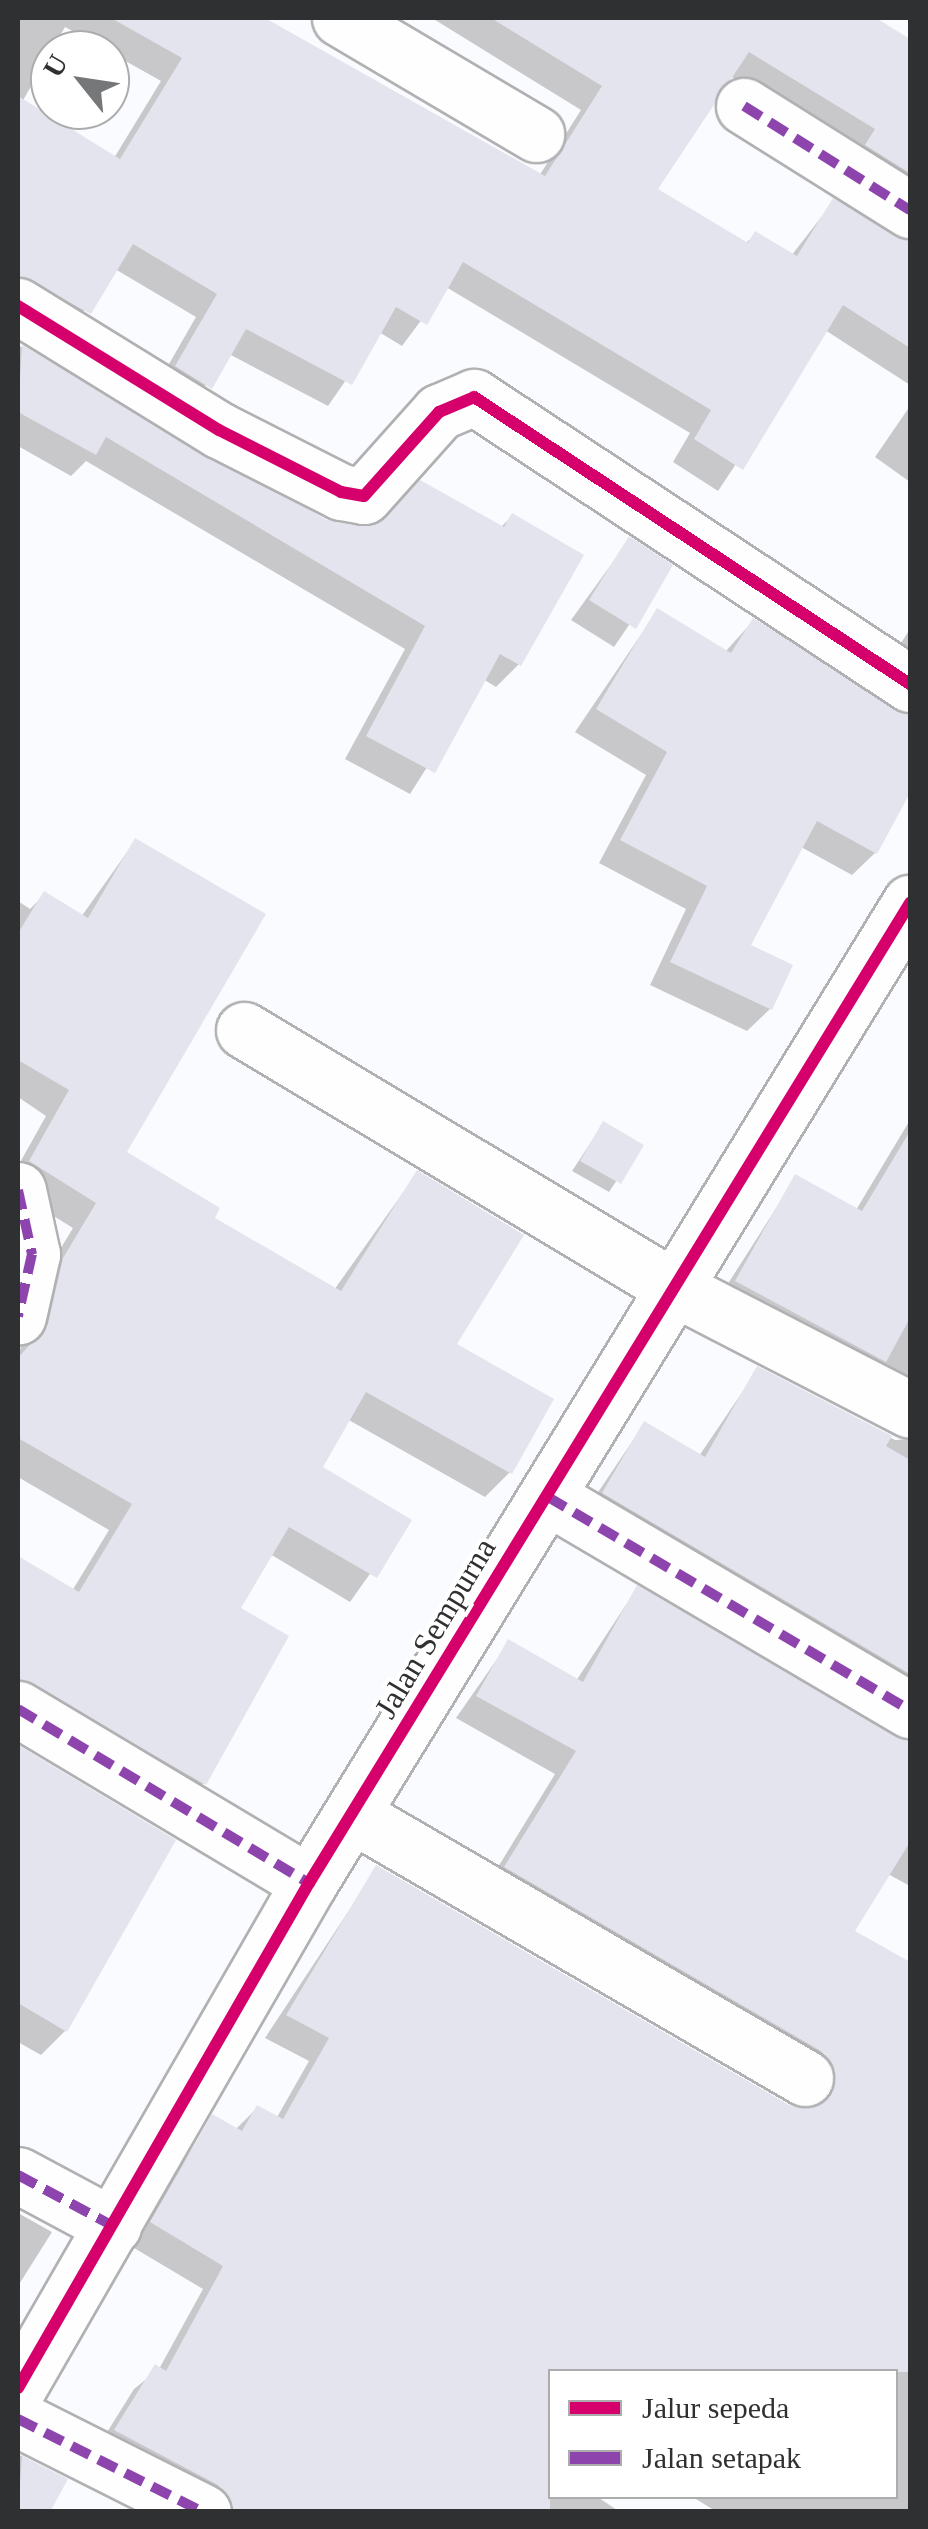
<!DOCTYPE html>
<html>
<head>
<meta charset="utf-8">
<style>
	body { margin:0 }
	#map { position:relative; width:928px; height:2529px; overflow:hidden; background:#fafbfe; font-family:Georgia,serif }
	div>[style] { position:absolute }
	.shadow>* { inset:0; background:#0003 }
	.building>* { inset:0; background:#e3e4ed }
	.roads { filter:drop-shadow(2px 0 #b1b1b3) drop-shadow(-2px 0 #b1b1b3) drop-shadow(0 2px #b1b1b3) drop-shadow(0 -2px #b1b1b3) }
	.minor>* { height:55px; margin:-27.5px; padding:0 27.5px; transform-origin:27.5px; border-radius:27.5px; background:#fefeff }
	.quiet>* { height:10px; margin-top:-5px; transform-origin:0; background:repeating-linear-gradient(90deg,#8e44ad 0 20px,transparent 0 30px) }
	.cycleway>* { height:12px; margin:-6px; padding:0 6px; transform-origin:6px; border-radius:6px; background:#d6006c }
	span { translate:-50% -50%; white-space:nowrap; text-align:center; line-height:1.15; -webkit-text-stroke:8px #fff; paint-order:stroke }
	.street-label { font-size:32px; color:#2f3031 }
	.frame { position:absolute; inset:0; border:20px solid #2f3031; pointer-events:none }
	.legend { position:absolute; left:548px; top:2369px; width:350px; height:130px; box-sizing:border-box; background:#fff; border:2px solid #acacad; margin:0; padding:12px 18px; list-style:none; font-size:30px; color:#2f3031 }
	.legend li { display:flex; align-items:center; gap:20px; height:50px }
	.legend b { width:50px; border:2px solid #acacad }
	.north { position:absolute; left:30px; top:30px; width:100px; height:100px; box-sizing:border-box; background:#fff; border:2px solid #acacad; border-radius:50%; rotate:300deg; font-size:28px; font-weight:700; line-height:40px; text-align:center; color:#2f3031 }
	.north::after { content:''; display:block; margin:auto; width:35px; height:45px; background:#767779; clip-path:polygon(50% 0,100% 100%,50% 72%,0 100%) }
</style>
</head>
<body>
<div id="map">
	<div class="shadow">
		<i style="clip-path:polygon(evenodd,18px 18px,260px 18px,539px 176px,581px 110px,432px 18px,871px 18px,910px 42px,910px 215px,855px 152px,730px 76px,655px 190px,745px 244px,756px 234px,791px 256px,833px 202px,910px 240px,910px 385px,825px 330px,718px 491px,673px 462px,690px 433px,446px 287px,402px 346px,379px 332px,328px 406px,229px 354px,187px 410px,154px 390px,196px 317px,115px 269px,66px 335px,18px 305px,18px 18px,65px 27px,161px 81px,114px 158px,22px 102px,65px 27px)"></i>
		<i style="clip-path:polygon(18px 345px,326px 522px,500px 528px,512px 516px,519px 664px,496px 687px,483px 679px,410px 794px,345px 759px,405px 649px,86px 461px,71px 476px,18px 446px)"></i>
		<i style="clip-path:polygon(910px 406px,910px 482px,875px 457px)"></i>
		<i style="clip-path:polygon(629px 540px,669px 566px,614px 647px,571px 620px)"></i>
		<i style="clip-path:polygon(657px 611px,725px 652px,753px 621px,910px 717px,910px 788px,875px 853px,852px 875px,801px 847px,748px 946px,770px 1009px,747px 1031px,650px 985px,686px 909px,599px 863px,646px 775px,575px 732px)"></i>
		<i style="clip-path:polygon(910px 629px,910px 688px,885px 668px)"></i>
		<i style="clip-path:polygon(135px 841px,123px 1152px,211px 1219px,334px 1290px,417px 1173px,453px 1345px,510px 1472px,485px 1497px,347px 1419px,319px 1468px,408px 1520px,350px 1602px,270px 1554px,238px 1608px,204px 1783px,179px 1808px,18px 1712px,18px 1558px,72px 1591px,109px 1530px,18px 1477px,18px 1357px,38px 1286px,73px 1228px,18px 1194px,18px 1166px,46px 1116px,18px 1097px,18px 901px,30px 909px,44px 895px,81px 917px)"></i>
		<i style="clip-path:polygon(910px 1120px,910px 1416px,715px 1304px,796px 1177px,856px 1210px)"></i>
		<i style="clip-path:polygon(603px 1124px,640px 1145px,609px 1192px,572px 1171px)"></i>
		<i style="clip-path:polygon(758px 1369px,895px 1440px,910px 1439px,910px 1716px,582px 1516px,644px 1424px,699px 1456px)"></i>
		<i style="clip-path:polygon(637px 1588px,910px 1744px,910px 1886px,888px 1874px,852px 1932px,910px 1983px,910px 2512px,717px 2512px,691px 2496px,896px 2496px,896px 2372px,550px 2372px,550px 2496px,596px 2496px,620px 2512px,198px 2512px,94px 2453px,134px 2389px,159px 2369px,203px 2289px,129px 2245px,213px 2117px,235px 2130px,257px 2108px,276px 2119px,309px 2061px,265px 2038px,377px 1868px,788px 2107px,813px 2108px,484px 1890px,555px 1774px,456px 1718px,509px 1642px,576px 1681px)"></i>
		<i style="clip-path:polygon(18px 1748px,172px 1841px,65px 2031px,41px 2055px,18px 2042px)"></i>
		<i style="clip-path:polygon(18px 2213px,52px 2232px,18px 2286px)"></i>
		<i style="clip-path:polygon(18px 2454px,65px 2480px,47px 2512px,18px 2512px)"></i>
	</div>
	<div class="building">
		<i style="clip-path:polygon(111px 18px,265px 18px,545px 176px,602px 86px,491px 18px,876px 18px,910px 39px,910px 173px,865px 145px,875px 129px,749px 52px,658px 189px,748px 243px,755px 231px,797px 256px,833px 198px,910px 241px,910px 348px,843px 305px,743px 470px,694px 439px,711px 410px,463px 262px,427px 325px,396px 307px,352px 385px,246px 329px,212px 389px,175px 366px,217px 294px,133px 244px,91px 314px,18px 275px,18px 96px,120px 159px,182px 58px)"></i>
		<i style="clip-path:polygon(22px 345px,327px 520px,375px 525px,420px 480px,504px 527px,512px 513px,584px 555px,521px 666px,500px 654px,435px 773px,366px 736px,425px 626px,106px 437px,96px 455px,18px 412px)"></i>
		<i style="clip-path:polygon(629px 536px,673px 565px,636px 629px,589px 600px)"></i>
		<i style="clip-path:polygon(657px 608px,731px 653px,753px 618px,910px 715px,910px 793px,877px 854px,817px 821px,751px 945px,793px 965px,772px 1010px,670px 962px,707px 886px,620px 840px,667px 752px,596px 709px)"></i>
		<i style="clip-path:polygon(135px 838px,266px 914px,127px 1152px,220px 1208px,215px 1218px,341px 1291px,417px 1170px,524px 1235px,457px 1344px,554px 1399px,512px 1474px,366px 1392px,323px 1467px,412px 1520px,377px 1578px,289px 1527px,241px 1608px,289px 1636px,206px 1785px,18px 1678px,18px 1556px,79px 1592px,132px 1504px,18px 1438px,18px 1358px,48px 1324px,63px 1258px,96px 1203px,29px 1161px,69px 1090px,18px 1060px,18px 933px,44px 891px,88px 918px)"></i>
		<i style="clip-path:polygon(603px 1121px,644px 1145px,621px 1184px,580px 1161px)"></i>
		<i style="clip-path:polygon(910px 1131px,910px 1318px,886px 1362px,735px 1281px,795px 1174px,862px 1211px)"></i>
		<i style="clip-path:polygon(757px 1366px,892px 1436px,886px 1446px,910px 1460px,910px 1674px,602px 1493px,644px 1421px,705px 1457px)"></i>
		<i style="clip-path:polygon(637px 1585px,910px 1741px,910px 1842px,855px 1931px,910px 1962px,910px 2372px,550px 2372px,550px 2512px,234px 2512px,218px 2485px,114px 2430px,155px 2364px,166px 2371px,223px 2266px,150px 2222px,212px 2114px,242px 2131px,257px 2105px,283px 2119px,329px 2038px,286px 2015px,376px 1865px,789px 2105px,820px 2105px,832px 2093px,832px 2063px,821px 2051px,504px 1867px,576px 1751px,476px 1696px,508px 1639px,583px 1682px)"></i>
		<i style="clip-path:polygon(18px 1745px,176px 1840px,67px 2032px,18px 2003px)"></i>
		<i style="clip-path:polygon(22px 2456px,68px 2479px,50px 2512px,18px 2512px)"></i>
	</div>
	<div class="roads">
		<div class="minor">
			<i style="left:340px;top:18px;width:228px;rotate:30.6deg"></i>
			<i style="left:744px;top:106px;width:196px;rotate:32.1deg"></i>
			<i style="left:18px;top:306px;width:236px;rotate:31.7deg"></i>
			<i style="left:219px;top:430px;width:137px;rotate:26.9deg"></i>
			<i style="left:341px;top:492px;width:23px;rotate:10deg"></i>
			<i style="left:364px;top:496px;width:113px;rotate:-48.2deg"></i>
			<i style="left:439px;top:412px;width:38px;rotate:-23deg"></i>
			<i style="left:474px;top:397px;width:522px;rotate:33.36deg"></i>
			<i style="left:244px;top:1030px;width:504px;rotate:30.94deg"></i>
			<i style="left:676px;top:1289px;width:263px;rotate:27.3deg"></i>
			<i style="left:18px;top:1190px;width:66px;rotate:77.7deg"></i>
			<i style="left:32px;top:1254px;width:64px;rotate:102.7deg"></i>
			<i style="left:548px;top:1497px;width:420px;rotate:30.5deg"></i>
			<i style="left:18px;top:1709px;width:339px;rotate:30.9deg"></i>
			<i style="left:353px;top:1815px;width:523px;rotate:30.19deg"></i>
			<i style="left:18px;top:2175px;width:108px;rotate:28.2deg"></i>
			<i style="left:18px;top:2388px;width:583px;rotate:-60.05deg"></i>
			<i style="left:309px;top:1883px;width:1150px;rotate:-58.48deg"></i>
			<i style="left:18px;top:2419px;width:207px;rotate:26.7deg"></i>
		</div>
	</div>
	<div class="quiet">
		<i style="left:744px;top:106px;width:196px;rotate:32.1deg"></i>
		<i style="left:18px;top:1190px;width:66px;rotate:77.7deg"></i>
		<i style="left:32px;top:1254px;width:64px;rotate:102.7deg"></i>
		<i style="left:548px;top:1497px;width:420px;rotate:30.5deg"></i>
		<i style="left:18px;top:1709px;width:339px;rotate:30.9deg"></i>
		<i style="left:18px;top:2175px;width:108px;rotate:28.2deg"></i>
		<i style="left:18px;top:2419px;width:207px;rotate:26.7deg"></i>
	</div>
	<div class="cycleway">
		<i style="left:18px;top:306px;width:236px;rotate:31.7deg"></i>
		<i style="left:219px;top:430px;width:137px;rotate:26.9deg"></i>
		<i style="left:341px;top:492px;width:23px;rotate:10deg"></i>
		<i style="left:364px;top:496px;width:113px;rotate:-48.2deg"></i>
		<i style="left:439px;top:412px;width:38px;rotate:-23deg"></i>
		<i style="left:474px;top:397px;width:522px;rotate:33.36deg"></i>
		<i style="left:18px;top:2388px;width:583px;rotate:-60.05deg"></i>
		<i style="left:309px;top:1883px;width:1150px;rotate:-58.48deg"></i>
	</div>
	<div class="street-label">
		<span style="left:435px;top:1628px;rotate:-59deg">Jalan Sempurna</span>
	</div>
	<div class="frame"></div>
	<ul class="legend">
	<li><b style="height:12px;background:#d6006c"></b>Jalur sepeda</li>
	<li><b style="height:12px;background:#8e44ad"></b>Jalan setapak</li>
	</ul>
	<div class="north">U</div>
</div>
</body>
</html>
